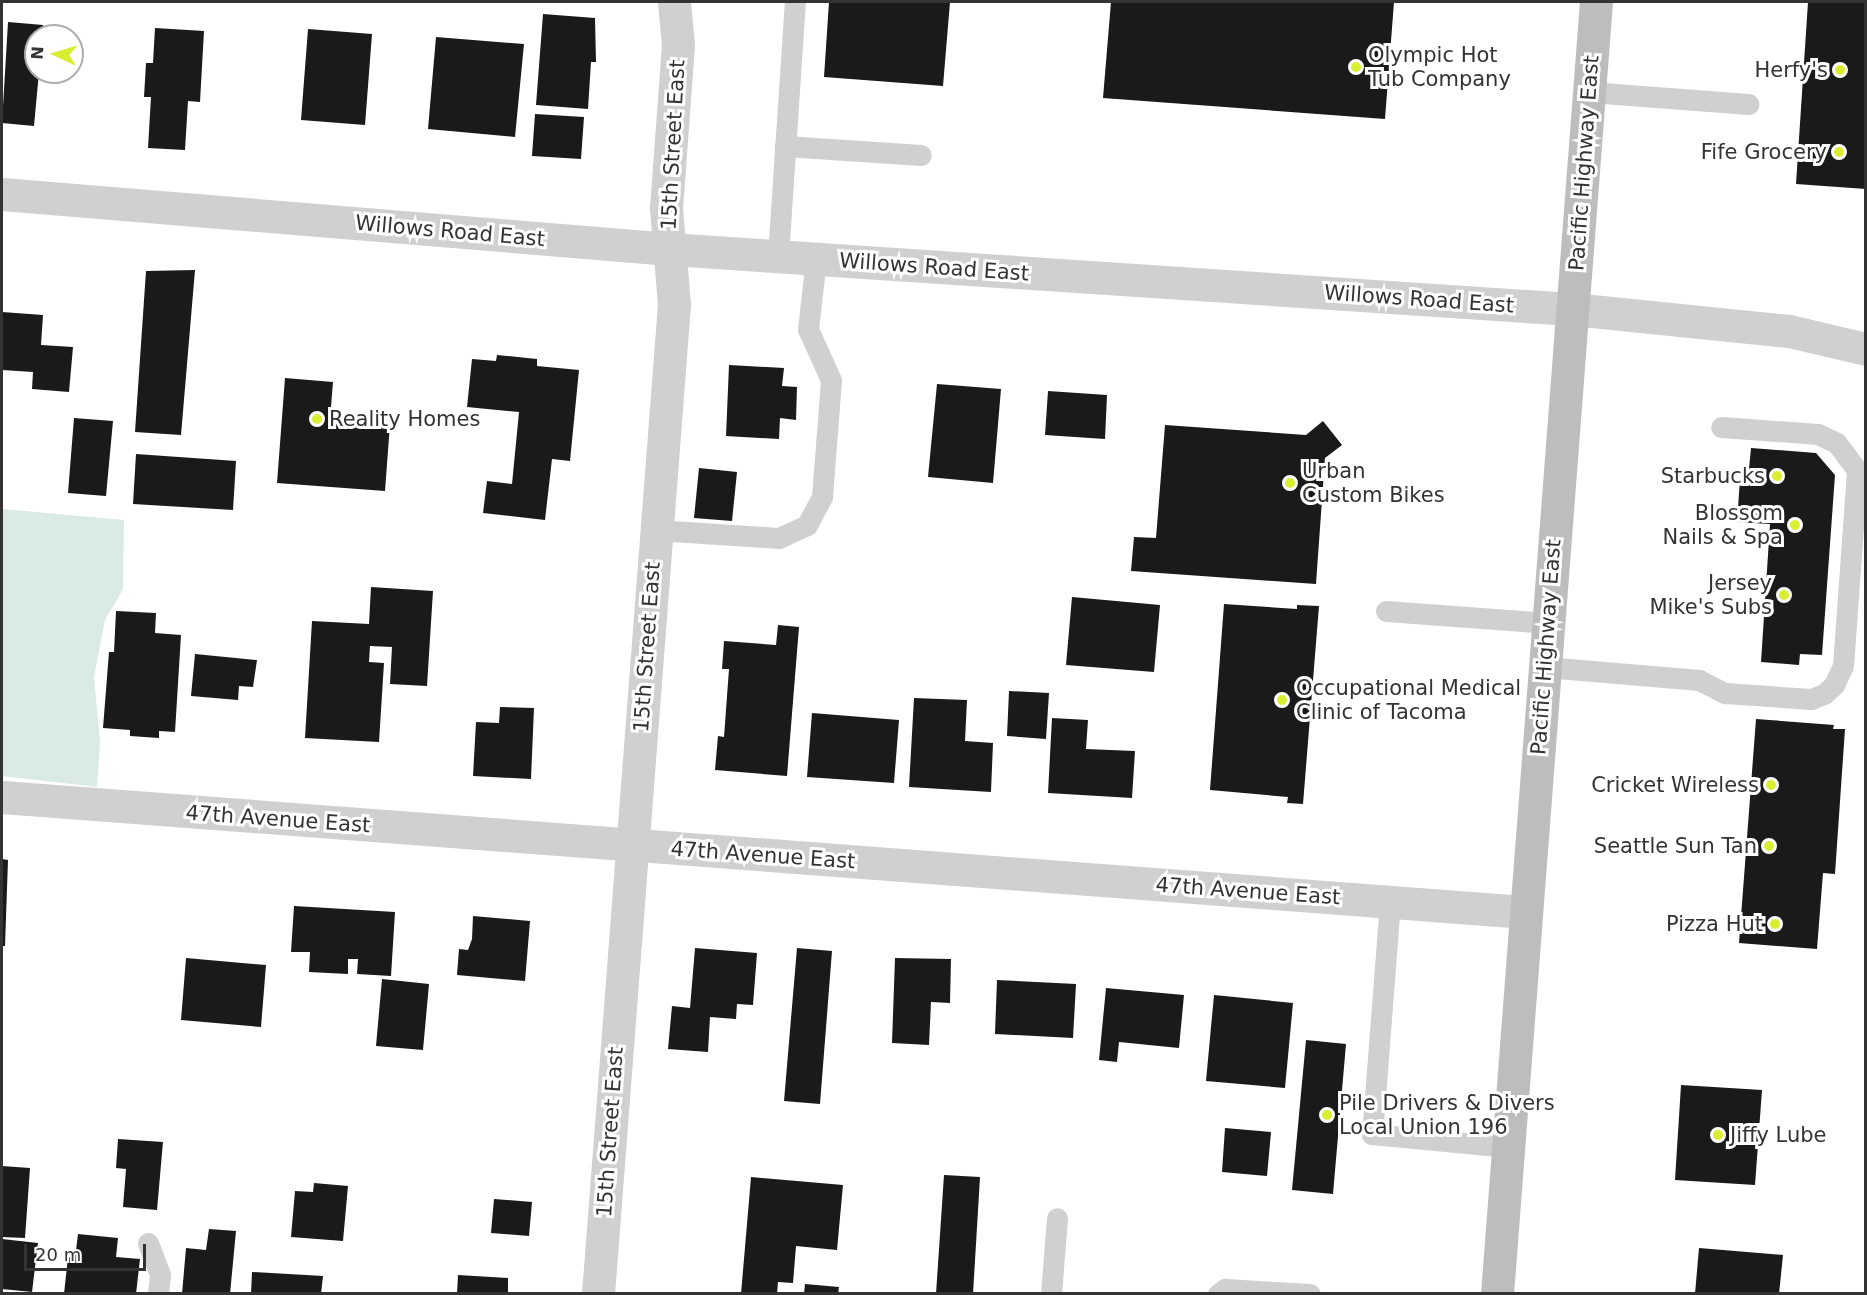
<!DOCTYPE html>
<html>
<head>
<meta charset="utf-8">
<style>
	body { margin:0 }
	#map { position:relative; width:1867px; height:1295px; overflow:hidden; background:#fff; font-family:"DejaVu Sans",sans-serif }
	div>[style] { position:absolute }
	.green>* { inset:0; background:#daeae5 }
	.building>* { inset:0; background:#1a1a1a }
	.service>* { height:21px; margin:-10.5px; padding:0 10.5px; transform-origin:10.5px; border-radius:10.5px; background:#d0d0d0 }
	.minor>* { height:33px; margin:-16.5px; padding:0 16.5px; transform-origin:16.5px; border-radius:16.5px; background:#d0d0d0 }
	.secondary>* { height:33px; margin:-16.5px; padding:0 16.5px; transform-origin:16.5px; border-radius:16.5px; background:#bdbdbd }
	.dots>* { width:16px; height:16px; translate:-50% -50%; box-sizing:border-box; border:3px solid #fff; border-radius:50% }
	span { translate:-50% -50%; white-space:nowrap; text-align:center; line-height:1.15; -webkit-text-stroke:6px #fff; paint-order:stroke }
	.poi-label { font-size:21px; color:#333 }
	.left { translate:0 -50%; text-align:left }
	.right { translate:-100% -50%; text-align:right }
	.street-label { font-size:21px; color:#333 }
	.frame { position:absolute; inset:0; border:3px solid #333; pointer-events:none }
	.north { position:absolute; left:24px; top:24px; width:60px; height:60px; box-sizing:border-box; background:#fff; border:2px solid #adadad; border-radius:50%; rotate:274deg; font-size:16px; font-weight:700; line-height:24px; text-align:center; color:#333 }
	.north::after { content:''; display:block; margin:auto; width:21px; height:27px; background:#d9ee31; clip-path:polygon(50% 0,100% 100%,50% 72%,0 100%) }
	.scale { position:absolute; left:24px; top:1244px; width:122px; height:27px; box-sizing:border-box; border:3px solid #333; border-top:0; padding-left:8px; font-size:18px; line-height:21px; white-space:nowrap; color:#333; -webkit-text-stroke:4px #fff; paint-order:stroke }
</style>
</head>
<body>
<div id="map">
	<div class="green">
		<i style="clip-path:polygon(2px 509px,124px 520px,123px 589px,105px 620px,94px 677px,100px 742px,97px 787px,2px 776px)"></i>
	</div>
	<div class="building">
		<i style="clip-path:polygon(829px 2px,950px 2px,943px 86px,824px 77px)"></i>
		<i style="clip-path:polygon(1111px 2px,1394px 2px,1385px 119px,1103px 98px)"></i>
		<i style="clip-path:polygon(1808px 2px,1866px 2px,1866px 189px,1796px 184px)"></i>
		<i style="clip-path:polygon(543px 14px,595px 18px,596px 62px,591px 62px,588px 109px,536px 105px)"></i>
		<i style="clip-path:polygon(8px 22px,43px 25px,42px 36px,36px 36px,39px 72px,34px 126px,2px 123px)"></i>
		<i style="clip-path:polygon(155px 28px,204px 31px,200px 102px,188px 101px,185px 150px,148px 148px,151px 97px,144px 97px,146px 63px,153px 63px)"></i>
		<i style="clip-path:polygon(308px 29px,372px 34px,365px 125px,301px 120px)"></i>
		<i style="clip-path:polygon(436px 37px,524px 44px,515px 137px,428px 129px)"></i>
		<i style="clip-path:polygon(535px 114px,584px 117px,581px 159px,532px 156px)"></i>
		<i style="clip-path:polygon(195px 270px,181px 435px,135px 432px,146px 271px)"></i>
		<i style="clip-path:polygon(2px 312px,43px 315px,41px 345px,73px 347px,69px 392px,32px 389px,33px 372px,2px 370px)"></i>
		<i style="clip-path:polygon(497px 355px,537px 359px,537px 366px,579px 370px,570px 461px,552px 459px,545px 520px,483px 513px,487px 481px,512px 484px,519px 412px,467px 407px,472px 359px,496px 361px)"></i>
		<i style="clip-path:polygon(729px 365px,784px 368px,782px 386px,797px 387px,796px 420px,780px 418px,779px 439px,726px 436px)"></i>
		<i style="clip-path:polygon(285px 378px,333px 382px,330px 419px,390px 424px,385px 491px,277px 483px)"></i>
		<i style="clip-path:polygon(937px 384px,1001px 389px,993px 483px,928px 477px)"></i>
		<i style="clip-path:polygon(1048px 391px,1107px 395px,1105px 439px,1045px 435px)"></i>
		<i style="clip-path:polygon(74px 418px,113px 421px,106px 496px,68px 493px)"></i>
		<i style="clip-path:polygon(1323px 421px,1342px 445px,1325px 458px,1316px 584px,1131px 571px,1134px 537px,1156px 538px,1165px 425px,1306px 435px)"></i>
		<i style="clip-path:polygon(1751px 448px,1816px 453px,1835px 475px,1822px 655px,1800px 654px,1799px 665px,1761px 662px,1770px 524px,1737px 522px,1740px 479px,1748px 479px)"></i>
		<i style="clip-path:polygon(136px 454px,236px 461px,233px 510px,133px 504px)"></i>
		<i style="clip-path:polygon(699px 468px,737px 472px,732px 521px,694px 518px)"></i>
		<i style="clip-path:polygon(371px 587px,433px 591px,427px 686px,390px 684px,392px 647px,370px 646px,369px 662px,384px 663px,379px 742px,305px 738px,312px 621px,369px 624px)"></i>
		<i style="clip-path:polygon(1072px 597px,1160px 605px,1154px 672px,1066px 665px)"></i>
		<i style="clip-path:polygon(1224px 604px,1297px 609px,1297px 605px,1319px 606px,1303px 804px,1287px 803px,1288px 797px,1210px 790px)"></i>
		<i style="clip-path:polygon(116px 611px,156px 613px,155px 633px,181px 635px,175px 732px,159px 731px,159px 738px,130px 736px,130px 730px,103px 728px,109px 652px,114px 652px)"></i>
		<i style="clip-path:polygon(778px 625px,799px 627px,787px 776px,715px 770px,718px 736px,724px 737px,729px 669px,722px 669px,724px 641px,776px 645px)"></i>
		<i style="clip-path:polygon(195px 654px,257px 660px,253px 687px,239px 686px,238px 700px,191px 696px)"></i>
		<i style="clip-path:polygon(1009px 691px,1049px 693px,1046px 739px,1007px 736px)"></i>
		<i style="clip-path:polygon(914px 698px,967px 700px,965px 741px,993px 743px,991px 792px,909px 787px)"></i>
		<i style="clip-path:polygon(500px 707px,534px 708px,531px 779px,473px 776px,476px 722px,499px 723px)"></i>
		<i style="clip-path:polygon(812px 713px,899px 720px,894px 783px,807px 777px)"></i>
		<i style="clip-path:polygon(1052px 718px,1088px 720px,1086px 749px,1135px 751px,1132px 798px,1048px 793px)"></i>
		<i style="clip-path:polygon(1756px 719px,1834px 725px,1833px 729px,1845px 729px,1835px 874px,1823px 873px,1817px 949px,1739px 943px)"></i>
		<i style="clip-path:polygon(2px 859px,8px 860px,5px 946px,2px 946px)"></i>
		<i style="clip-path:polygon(294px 906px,395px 912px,391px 976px,357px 974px,358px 959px,348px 959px,348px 974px,309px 972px,310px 952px,291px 952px)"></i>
		<i style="clip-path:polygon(473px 916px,530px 921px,525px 981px,457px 975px,459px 949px,468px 950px,472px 939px)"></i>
		<i style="clip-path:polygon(695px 948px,757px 953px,753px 1005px,737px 1004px,736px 1019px,710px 1017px,708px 1052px,668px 1049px,672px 1006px,690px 1008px)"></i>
		<i style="clip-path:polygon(797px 948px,832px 951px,820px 1104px,784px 1101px)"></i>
		<i style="clip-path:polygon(186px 958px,266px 965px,261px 1027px,181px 1020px)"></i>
		<i style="clip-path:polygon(895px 958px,951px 959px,950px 1003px,931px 1002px,929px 1045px,892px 1043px)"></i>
		<i style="clip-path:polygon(382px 979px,429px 984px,423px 1050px,376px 1046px)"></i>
		<i style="clip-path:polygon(997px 980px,1076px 984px,1073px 1038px,995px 1034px)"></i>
		<i style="clip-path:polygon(1106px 988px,1184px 995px,1179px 1048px,1119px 1042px,1117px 1062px,1099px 1060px)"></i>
		<i style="clip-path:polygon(1214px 995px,1293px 1003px,1285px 1088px,1206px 1081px)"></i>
		<i style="clip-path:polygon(1306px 1040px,1346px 1044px,1333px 1194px,1292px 1190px)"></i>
		<i style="clip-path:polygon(1681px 1085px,1762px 1090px,1755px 1185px,1675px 1180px)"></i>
		<i style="clip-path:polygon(1225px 1128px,1271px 1132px,1267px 1176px,1222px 1172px)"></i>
		<i style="clip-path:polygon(118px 1139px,163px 1142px,157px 1210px,123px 1207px,126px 1169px,116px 1168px)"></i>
		<i style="clip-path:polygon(2px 1166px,30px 1168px,25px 1238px,2px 1237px)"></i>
		<i style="clip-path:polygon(944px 1175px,980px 1177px,973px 1294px,936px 1294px)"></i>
		<i style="clip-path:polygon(751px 1177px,843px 1185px,837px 1250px,796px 1246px,793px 1283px,778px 1282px,777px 1294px,741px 1294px)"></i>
		<i style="clip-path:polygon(314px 1183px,348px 1186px,343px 1241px,291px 1237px,295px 1191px,313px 1192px)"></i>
		<i style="clip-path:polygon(494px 1199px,532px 1202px,529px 1236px,491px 1233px)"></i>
		<i style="clip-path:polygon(209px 1229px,236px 1231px,230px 1294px,182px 1294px,186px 1248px,206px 1250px)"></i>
		<i style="clip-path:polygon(78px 1234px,118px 1238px,116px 1257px,140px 1259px,136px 1294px,64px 1294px,68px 1257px,75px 1258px)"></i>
		<i style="clip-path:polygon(2px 1239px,38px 1243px,32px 1292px,2px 1289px)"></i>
		<i style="clip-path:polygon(1699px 1248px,1783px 1255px,1779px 1294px,1695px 1294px)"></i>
		<i style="clip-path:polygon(252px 1272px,323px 1276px,321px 1294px,251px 1294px)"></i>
		<i style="clip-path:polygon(458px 1275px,508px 1278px,508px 1294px,457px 1294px)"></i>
		<i style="clip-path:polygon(805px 1284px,839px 1287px,838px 1294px,804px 1294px)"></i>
	</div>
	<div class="service">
		<i style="left:1589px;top:92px;width:160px;rotate:4.3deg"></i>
		<i style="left:785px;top:146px;width:136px;rotate:3.8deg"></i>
		<i style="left:778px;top:256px;width:255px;rotate:-86.2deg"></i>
		<i style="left:656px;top:530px;width:123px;rotate:3.7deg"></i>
		<i style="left:779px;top:538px;width:31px;rotate:-25deg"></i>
		<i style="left:807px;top:525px;width:32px;rotate:-62deg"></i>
		<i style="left:822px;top:497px;width:117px;rotate:-85.6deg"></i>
		<i style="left:831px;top:380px;width:56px;rotate:-114.3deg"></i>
		<i style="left:808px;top:329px;width:70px;rotate:-83.5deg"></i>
		<i style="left:1386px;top:611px;width:162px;rotate:4.2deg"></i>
		<i style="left:1545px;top:667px;width:155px;rotate:4.8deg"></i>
		<i style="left:1699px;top:680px;width:29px;rotate:27deg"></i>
		<i style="left:1725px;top:693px;width:86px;rotate:4deg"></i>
		<i style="left:1811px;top:699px;width:14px;rotate:-21deg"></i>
		<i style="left:1824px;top:694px;width:13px;rotate:-42deg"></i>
		<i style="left:1834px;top:685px;width:21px;rotate:-65deg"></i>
		<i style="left:1843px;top:666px;width:196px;rotate:-85.9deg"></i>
		<i style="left:1857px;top:470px;width:34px;rotate:-127deg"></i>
		<i style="left:1837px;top:443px;width:21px;rotate:-155deg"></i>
		<i style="left:1818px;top:434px;width:97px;rotate:-175.9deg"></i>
		<i style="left:1390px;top:902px;width:233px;rotate:94.4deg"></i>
		<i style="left:1372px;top:1134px;width:137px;rotate:5.5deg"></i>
		<i style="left:148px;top:1243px;width:34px;rotate:69deg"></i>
		<i style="left:160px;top:1275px;width:19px;rotate:96deg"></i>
		<i style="left:1051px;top:1294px;width:76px;rotate:-85.5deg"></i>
		<i style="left:1218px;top:1294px;width:9px;rotate:-36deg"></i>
		<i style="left:1225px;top:1289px;width:85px;rotate:3.4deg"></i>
	</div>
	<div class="minor">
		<i style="left:2px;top:194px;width:670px;rotate:4.71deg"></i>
		<i style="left:670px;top:249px;width:904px;rotate:3.81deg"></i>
		<i style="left:1572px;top:309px;width:218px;rotate:5.8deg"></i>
		<i style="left:1789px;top:331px;width:79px;rotate:13.2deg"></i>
		<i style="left:2px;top:797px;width:1527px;rotate:4.32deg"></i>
		<i style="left:598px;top:1294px;width:992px;rotate:-85.61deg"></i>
		<i style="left:674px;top:305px;width:97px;rotate:-94.7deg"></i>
		<i style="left:666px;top:208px;width:163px;rotate:-85.8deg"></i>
		<i style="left:678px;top:45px;width:43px;rotate:-95.3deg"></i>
	</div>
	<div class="secondary">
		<i style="left:1497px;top:1294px;width:1296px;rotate:-85.62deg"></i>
	</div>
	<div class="dots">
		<i style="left:1356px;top:67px;background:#d9ee31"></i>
		<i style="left:1840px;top:70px;background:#d9ee31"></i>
		<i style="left:1839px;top:152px;background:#d9ee31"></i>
		<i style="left:317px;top:419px;background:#d9ee31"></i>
		<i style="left:1777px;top:476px;background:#d9ee31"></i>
		<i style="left:1290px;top:483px;background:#d9ee31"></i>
		<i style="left:1795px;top:525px;background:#d9ee31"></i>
		<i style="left:1784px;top:595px;background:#d9ee31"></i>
		<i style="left:1282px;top:700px;background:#d9ee31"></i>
		<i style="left:1771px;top:785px;background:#d9ee31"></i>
		<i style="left:1769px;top:846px;background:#d9ee31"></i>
		<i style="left:1775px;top:924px;background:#d9ee31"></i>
		<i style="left:1327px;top:1115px;background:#d9ee31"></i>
		<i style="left:1718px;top:1135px;background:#d9ee31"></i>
	</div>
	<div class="poi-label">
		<span class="left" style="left:1368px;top:67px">Olympic Hot<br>Tub Company</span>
		<span class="right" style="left:1828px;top:70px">Herfy's</span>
		<span class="right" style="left:1827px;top:152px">Fife Grocery</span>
		<span class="left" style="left:329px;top:419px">Reality Homes</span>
		<span class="left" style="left:1302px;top:483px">Urban<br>Custom Bikes</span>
		<span class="right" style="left:1765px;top:476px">Starbucks</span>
		<span class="right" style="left:1783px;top:525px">Blossom<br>Nails &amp; Spa</span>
		<span class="right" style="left:1772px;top:595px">Jersey<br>Mike's Subs</span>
		<span class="left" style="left:1296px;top:700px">Occupational Medical<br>Clinic of Tacoma</span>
		<span class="right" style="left:1759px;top:785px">Cricket Wireless</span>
		<span class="right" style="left:1757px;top:846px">Seattle Sun Tan</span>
		<span class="right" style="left:1763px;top:924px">Pizza Hut</span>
		<span class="left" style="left:1339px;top:1115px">Pile Drivers &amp; Divers<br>Local Union 196</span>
		<span class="left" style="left:1730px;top:1135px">Jiffy Lube</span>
	</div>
	<div class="street-label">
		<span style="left:673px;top:145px;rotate:-87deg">15th Street East</span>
		<span style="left:1584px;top:163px;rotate:-86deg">Pacific Highway East</span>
		<span style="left:450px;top:231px;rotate:5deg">Willows Road East</span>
		<span style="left:934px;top:267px;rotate:4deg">Willows Road East</span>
		<span style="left:1419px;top:299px;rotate:4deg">Willows Road East</span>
		<span style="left:647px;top:647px;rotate:-86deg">15th Street East</span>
		<span style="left:1546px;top:647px;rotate:-86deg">Pacific Highway East</span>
		<span style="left:278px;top:819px;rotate:4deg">47th Avenue East</span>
		<span style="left:763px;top:855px;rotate:4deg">47th Avenue East</span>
		<span style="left:1248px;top:891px;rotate:4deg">47th Avenue East</span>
		<span style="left:610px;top:1132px;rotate:-86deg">15th Street East</span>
	</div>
	<div class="frame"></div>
	<div class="north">N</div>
	<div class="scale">20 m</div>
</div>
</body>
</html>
